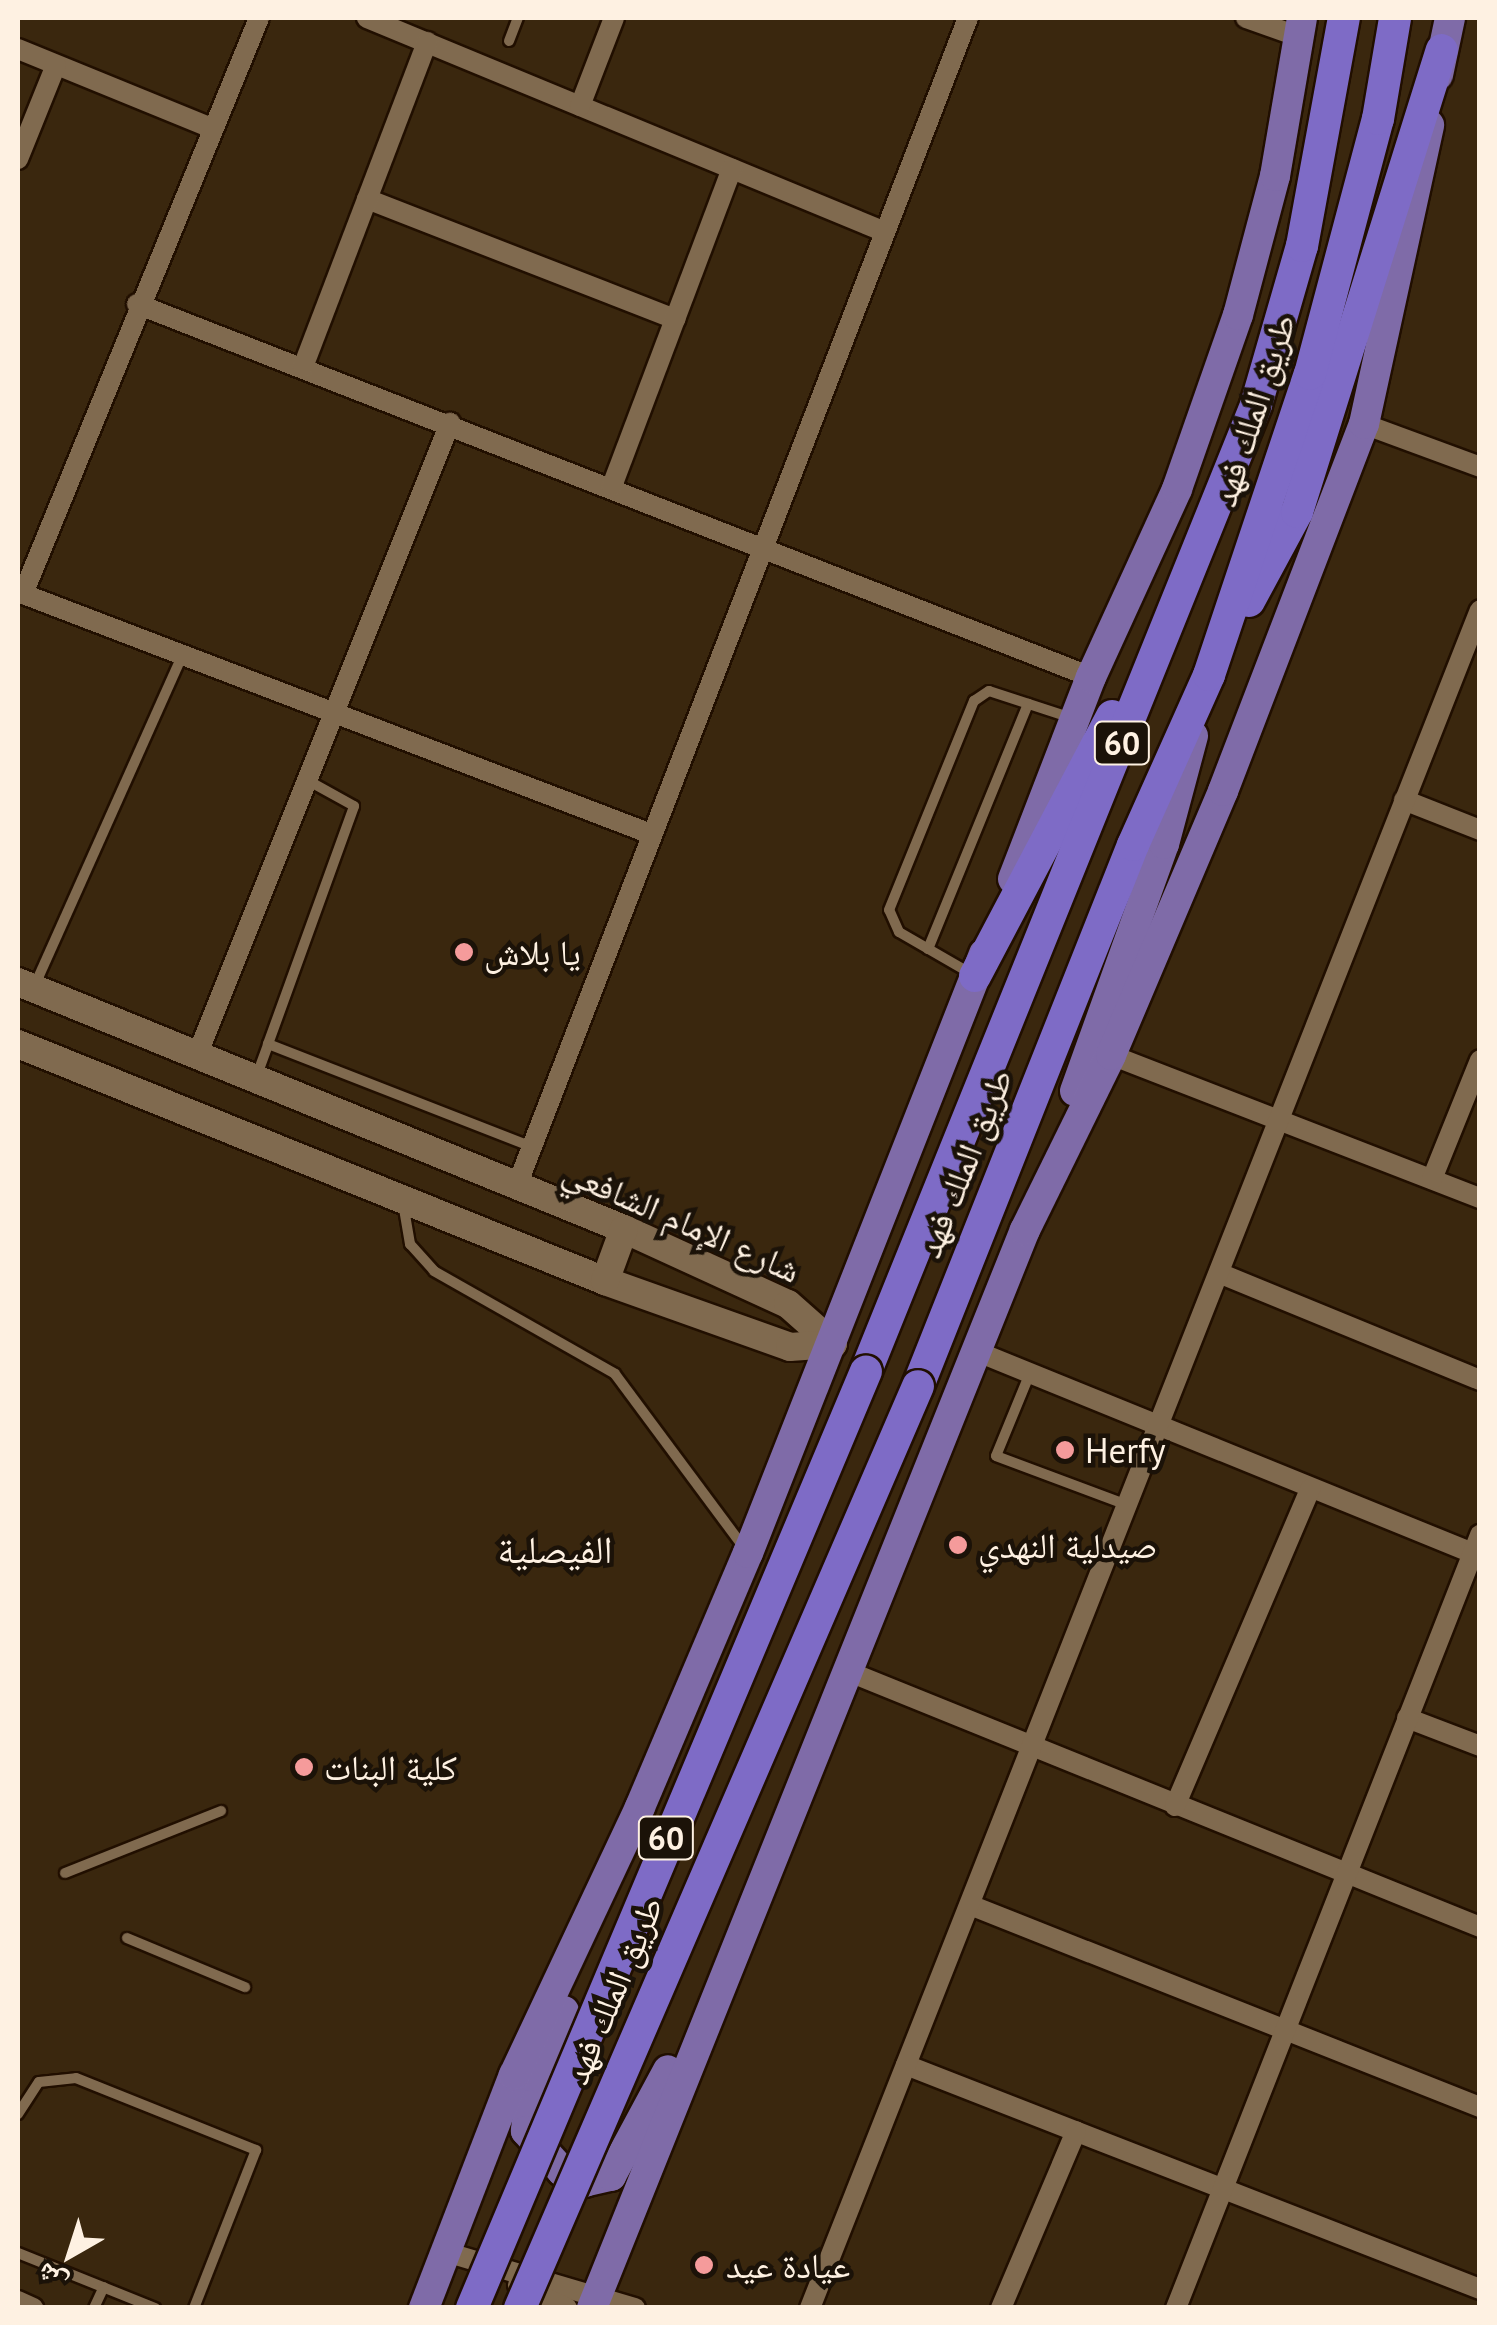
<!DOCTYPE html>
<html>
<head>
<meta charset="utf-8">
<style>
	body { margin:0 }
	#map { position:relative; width:1497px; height:2325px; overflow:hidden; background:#3a270e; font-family:"PT Sans","Noto Naskh Arabic",sans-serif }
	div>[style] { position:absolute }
	.roads { filter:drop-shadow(2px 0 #210f00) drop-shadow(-2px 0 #210f00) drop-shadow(0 2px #210f00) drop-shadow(0 -2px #210f00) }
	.service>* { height:10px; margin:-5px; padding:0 5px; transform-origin:5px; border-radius:5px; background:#806a4f }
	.minor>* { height:20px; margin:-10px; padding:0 10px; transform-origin:10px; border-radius:10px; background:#806a4f }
	.secondary>* { height:28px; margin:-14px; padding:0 14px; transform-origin:14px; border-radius:14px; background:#806a4f }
	.primary>* { height:30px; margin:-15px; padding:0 15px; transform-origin:15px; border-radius:15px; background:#7f6ba8 }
	.trunk>* { height:32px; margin:-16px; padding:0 16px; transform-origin:16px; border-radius:16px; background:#7e6bc6 }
	.bridges { filter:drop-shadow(2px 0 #210f00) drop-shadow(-2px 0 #210f00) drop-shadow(0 2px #210f00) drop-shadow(0 -2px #210f00) }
	.trunk-bridge>* { height:32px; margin:-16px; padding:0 16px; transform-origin:16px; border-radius:16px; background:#7e6bc6 }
	.dots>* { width:28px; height:28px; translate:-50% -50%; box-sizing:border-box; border:5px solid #1b1208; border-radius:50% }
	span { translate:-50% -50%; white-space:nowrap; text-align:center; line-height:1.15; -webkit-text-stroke:9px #1b1208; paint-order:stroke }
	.shield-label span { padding:2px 8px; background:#1b1208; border:2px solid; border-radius:8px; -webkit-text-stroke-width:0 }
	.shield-label { font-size:32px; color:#fef1e2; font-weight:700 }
	.street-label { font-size:35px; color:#fef1e2 }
	.poi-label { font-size:35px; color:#fef1e2 }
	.left { translate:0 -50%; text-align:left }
	.neighbourhood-label { font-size:38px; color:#fef1e2 }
	.frame { position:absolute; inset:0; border:20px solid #fef1e2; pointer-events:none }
	.north { position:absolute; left:20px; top:2205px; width:100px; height:100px; -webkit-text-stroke:8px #1b1208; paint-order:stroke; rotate:219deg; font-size:28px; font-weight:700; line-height:40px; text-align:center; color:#fef1e2 }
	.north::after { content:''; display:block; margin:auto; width:35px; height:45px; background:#fef1e2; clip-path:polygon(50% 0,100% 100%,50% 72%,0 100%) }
</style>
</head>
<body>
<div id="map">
	<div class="roads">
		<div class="service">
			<i style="left:509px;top:41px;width:25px;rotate:-69deg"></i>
			<i style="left:928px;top:949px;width:265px;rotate:-67.8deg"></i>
			<i style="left:970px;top:973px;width:82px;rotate:-150deg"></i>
			<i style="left:899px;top:932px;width:24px;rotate:-114deg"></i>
			<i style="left:889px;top:910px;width:226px;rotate:-67.9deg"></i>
			<i style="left:974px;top:701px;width:18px;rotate:-34deg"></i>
			<i style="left:989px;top:691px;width:87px;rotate:18deg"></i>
			<i style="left:34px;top:987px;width:363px;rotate:-65.9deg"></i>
			<i style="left:268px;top:1044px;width:253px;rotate:-70.1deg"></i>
			<i style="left:354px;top:806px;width:54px;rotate:-151deg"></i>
			<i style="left:257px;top:1075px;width:33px;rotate:-70deg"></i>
			<i style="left:268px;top:1044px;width:281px;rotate:21.3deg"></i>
			<i style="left:403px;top:1203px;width:42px;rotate:80.3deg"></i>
			<i style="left:410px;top:1244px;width:36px;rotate:48deg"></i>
			<i style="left:434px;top:1271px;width:208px;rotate:29.6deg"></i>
			<i style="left:615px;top:1374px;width:217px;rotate:53.4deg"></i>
			<i style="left:1028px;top:1378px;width:84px;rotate:112.3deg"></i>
			<i style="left:996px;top:1456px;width:140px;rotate:20.5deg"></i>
			<i style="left:65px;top:1873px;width:168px;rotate:-21.7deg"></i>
			<i style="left:127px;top:1938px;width:128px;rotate:22.6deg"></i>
			<i style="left:18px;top:2114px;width:38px;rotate:-57deg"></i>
			<i style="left:39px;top:2082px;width:37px;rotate:-6deg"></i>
			<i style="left:76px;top:2078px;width:194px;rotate:21.8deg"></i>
			<i style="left:256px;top:2150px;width:170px;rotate:111.4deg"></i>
			<i style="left:18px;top:2253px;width:148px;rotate:21.9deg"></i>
			<i style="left:94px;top:2308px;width:23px;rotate:-65deg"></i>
		</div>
		<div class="minor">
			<i style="left:367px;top:18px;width:560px;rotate:22.45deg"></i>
			<i style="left:1246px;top:18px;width:57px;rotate:19.4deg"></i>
			<i style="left:18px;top:49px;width:209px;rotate:22.2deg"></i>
			<i style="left:580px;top:106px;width:94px;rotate:-68.9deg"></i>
			<i style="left:18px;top:159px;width:101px;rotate:-68deg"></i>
			<i style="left:367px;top:199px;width:331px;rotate:21.3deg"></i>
			<i style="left:137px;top:304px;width:1024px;rotate:21.35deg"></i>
			<i style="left:303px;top:367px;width:348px;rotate:-69.1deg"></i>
			<i style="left:1364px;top:424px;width:124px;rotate:20.3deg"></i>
			<i style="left:612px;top:486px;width:339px;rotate:-69.3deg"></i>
			<i style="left:18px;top:592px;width:678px;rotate:20.92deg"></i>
			<i style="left:23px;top:594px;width:622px;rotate:-67.72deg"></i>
			<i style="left:1404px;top:800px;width:82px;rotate:21.5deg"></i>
			<i style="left:198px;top:1053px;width:679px;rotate:-68.2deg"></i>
			<i style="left:1111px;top:1055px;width:396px;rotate:21.2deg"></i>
			<i style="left:1432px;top:1179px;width:128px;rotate:-68deg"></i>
			<i style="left:516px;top:1188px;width:1254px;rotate:-68.88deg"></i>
			<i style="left:1219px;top:1273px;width:282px;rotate:22.3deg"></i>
			<i style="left:978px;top:1352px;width:542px;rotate:22.12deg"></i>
			<i style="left:847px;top:1671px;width:683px;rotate:22.02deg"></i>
			<i style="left:1407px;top:1718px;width:78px;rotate:21deg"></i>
			<i style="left:1175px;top:1806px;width:345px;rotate:-66.9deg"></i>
			<i style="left:970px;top:1905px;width:549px;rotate:21.61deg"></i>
			<i style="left:906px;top:2065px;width:616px;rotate:21.32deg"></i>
			<i style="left:449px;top:2253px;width:194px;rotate:16.5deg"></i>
			<i style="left:518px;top:2285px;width:54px;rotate:25.1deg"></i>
			<i style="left:18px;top:2301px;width:17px;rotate:25deg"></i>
			<i style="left:810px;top:2308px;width:1825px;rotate:-68.47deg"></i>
			<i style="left:1001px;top:2308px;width:192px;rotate:-67deg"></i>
			<i style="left:1176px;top:2308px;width:831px;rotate:-68.53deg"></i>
		</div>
		<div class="secondary">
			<i style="left:18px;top:982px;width:654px;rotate:22.18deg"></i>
			<i style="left:624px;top:1229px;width:180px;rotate:24.6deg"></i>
			<i style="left:788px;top:1304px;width:60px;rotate:41.6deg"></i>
			<i style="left:18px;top:1044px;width:633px;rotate:21.99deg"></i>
			<i style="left:605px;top:1281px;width:196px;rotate:19.6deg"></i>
			<i style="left:790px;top:1347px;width:43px;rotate:-4deg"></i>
			<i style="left:605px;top:1281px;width:55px;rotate:-69.9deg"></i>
		</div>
		<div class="primary">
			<i style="left:1438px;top:75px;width:58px;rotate:-78.1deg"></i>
			<i style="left:1013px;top:879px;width:217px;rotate:-68.9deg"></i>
			<i style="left:1091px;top:677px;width:207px;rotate:-65.4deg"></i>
			<i style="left:1177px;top:489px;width:184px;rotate:-70.7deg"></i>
			<i style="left:1238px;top:315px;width:144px;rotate:-75.1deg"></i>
			<i style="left:1275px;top:176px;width:160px;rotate:-80.3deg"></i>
			<i style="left:1075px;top:1091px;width:263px;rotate:-70.2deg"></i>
			<i style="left:1164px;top:844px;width:112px;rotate:-75deg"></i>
			<i style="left:564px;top:2011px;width:100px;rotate:110.4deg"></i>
			<i style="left:529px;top:2105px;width:26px;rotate:97deg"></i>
			<i style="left:526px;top:2131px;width:54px;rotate:48deg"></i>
			<i style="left:562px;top:2171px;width:25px;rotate:27deg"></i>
			<i style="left:584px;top:2182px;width:28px;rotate:-13deg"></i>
			<i style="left:611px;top:2176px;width:120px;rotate:-61.7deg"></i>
			<i style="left:424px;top:2308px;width:250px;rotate:-68.9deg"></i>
			<i style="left:514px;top:2075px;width:296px;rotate:-64.8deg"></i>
			<i style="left:640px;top:1807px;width:276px;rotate:-67deg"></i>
			<i style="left:748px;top:1553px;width:644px;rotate:-68.5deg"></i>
			<i style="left:592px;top:2308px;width:1162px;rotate:-68.12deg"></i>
			<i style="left:1025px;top:1230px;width:195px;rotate:-63.8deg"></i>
			<i style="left:1111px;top:1055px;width:287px;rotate:-67deg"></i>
			<i style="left:1223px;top:791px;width:393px;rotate:-69deg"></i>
			<i style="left:1364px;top:424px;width:306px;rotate:-77.7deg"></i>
		</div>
		<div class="trunk">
			<i style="left:1249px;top:601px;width:101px;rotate:-61.7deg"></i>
			<i style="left:1297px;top:512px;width:484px;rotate:-72.6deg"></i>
			<i style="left:975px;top:976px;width:294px;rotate:-62.2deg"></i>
			<i style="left:866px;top:1371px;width:1042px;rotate:-68.01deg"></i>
			<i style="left:1256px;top:405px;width:166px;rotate:-73.9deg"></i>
			<i style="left:1302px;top:246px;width:232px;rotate:-79.6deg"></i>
			<i style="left:918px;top:1386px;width:582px;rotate:-68.33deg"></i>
			<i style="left:1133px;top:845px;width:186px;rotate:-65.9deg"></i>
			<i style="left:1209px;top:675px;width:317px;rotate:-71.5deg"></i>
			<i style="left:1310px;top:374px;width:264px;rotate:-75.1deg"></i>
			<i style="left:1378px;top:119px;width:102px;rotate:-80.4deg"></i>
		</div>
	</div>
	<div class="bridges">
		<div class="trunk-bridge">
			<i style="left:472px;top:2308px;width:1016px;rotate:-67.19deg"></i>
			<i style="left:520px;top:2308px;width:1004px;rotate:-66.65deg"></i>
		</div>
	</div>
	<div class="dots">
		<i style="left:464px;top:952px;background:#f59b9b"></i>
		<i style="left:1065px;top:1450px;background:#f59b9b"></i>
		<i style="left:958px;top:1545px;background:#f59b9b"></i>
		<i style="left:304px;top:1767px;background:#f59b9b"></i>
		<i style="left:704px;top:2265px;background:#f59b9b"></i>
	</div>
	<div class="shield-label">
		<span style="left:1122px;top:743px">60</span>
		<span style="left:666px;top:1838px">60</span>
	</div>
	<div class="street-label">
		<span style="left:1253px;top:410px;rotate:-72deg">طريق الملك فهد</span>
		<span style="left:964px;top:1163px;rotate:-68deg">طريق الملك فهد</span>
		<span style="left:682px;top:1220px;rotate:24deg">شارع الإمام الشافعي</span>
		<span style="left:613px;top:1990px;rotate:-67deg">طريق الملك فهد</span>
	</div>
	<div class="poi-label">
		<span class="left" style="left:484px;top:952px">يا بلاش</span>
		<span class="left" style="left:1085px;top:1450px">Herfy</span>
		<span class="left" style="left:978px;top:1545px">صيدلية النهدي</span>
		<span class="left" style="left:324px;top:1767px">كلية البنات</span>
		<span class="left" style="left:726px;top:2265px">عيادة عيد</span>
	</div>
	<div class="neighbourhood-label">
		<span style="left:555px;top:1549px">الفيصلية</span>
	</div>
	<div class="frame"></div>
	<div class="north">ش</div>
</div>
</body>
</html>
